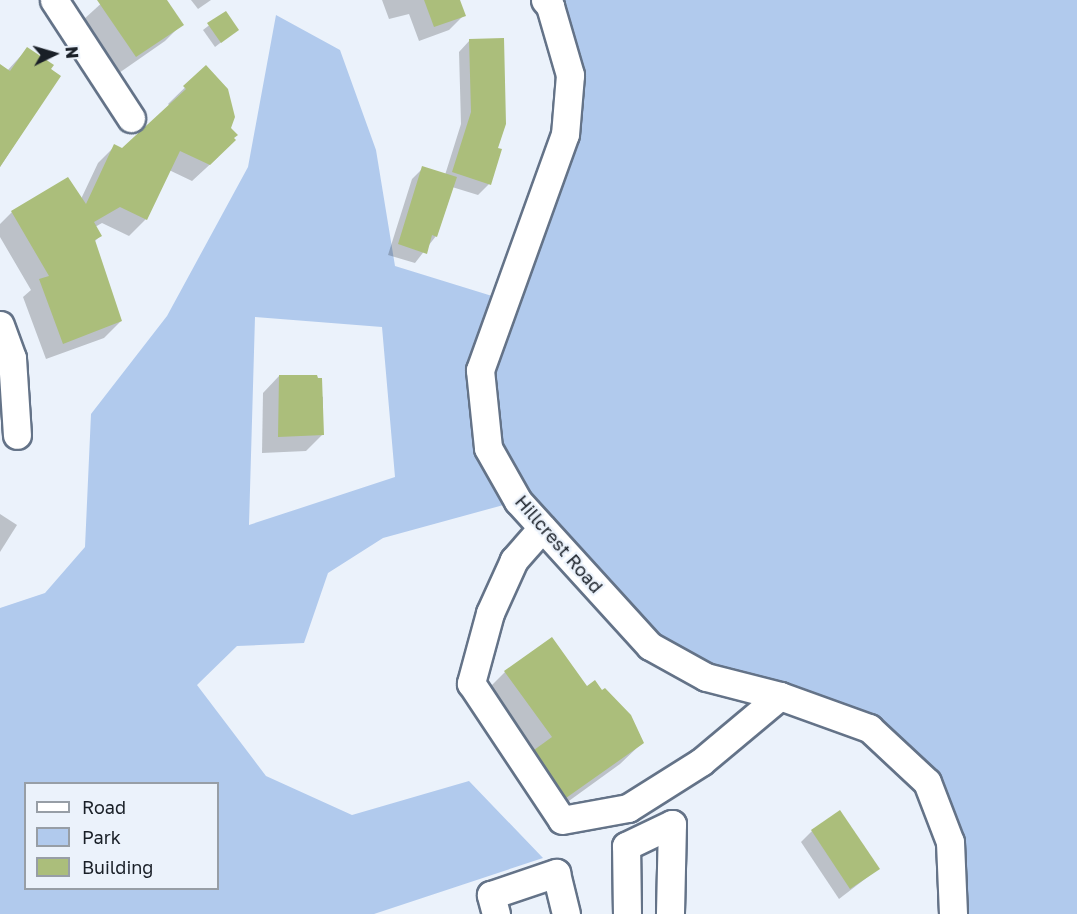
<!DOCTYPE html>
<html>
<head>
<meta charset="utf-8">
<style>
	body { margin:0 }
	#map { position:relative; width:1077px; height:914px; overflow:hidden; background:#ebf2fb; font-family:"Golos Text",sans-serif }
	div>[style] { position:absolute }
	.green>* { inset:0; background:#b1caed }
	.shadow>* { inset:0; background:#0003 }
	.building>* { inset:0; background:#abbe7b }
	.roads { filter:drop-shadow(2px 0 #647388) drop-shadow(-2px 0 #647388) drop-shadow(0 2px #647388) drop-shadow(0 -2px #647388) }
	.minor>* { height:27px; margin:-13.5px; padding:0 13.5px; transform-origin:13.5px; border-radius:13.5px; background:#fff }
	span { translate:-50% -50%; white-space:nowrap; text-align:center; line-height:1.15; -webkit-text-stroke:4.5px #ebf2fb; paint-order:stroke }
	.street-label { font-size:18px; color:#191f27 }
	.legend { position:absolute; left:24px; top:782px; width:195px; height:108px; box-sizing:border-box; background:#ebf2fb; border:2px solid #979ea6; margin:0; padding:8px 10px; list-style:none; font-size:18px; color:#191f27 }
	.legend li { display:flex; align-items:center; gap:12px; height:30px }
	.legend b { width:30px; border:2px solid #979ea6 }
	.north { position:absolute; left:24px; top:24px; width:60px; height:60px; -webkit-text-stroke:4px #ebf2fb; paint-order:stroke; rotate:85deg; font-size:16px; font-weight:700; line-height:24px; text-align:center; color:#191f27 }
	.north::after { content:''; display:block; margin:auto; width:21px; height:27px; background:#191f27; clip-path:polygon(50% 0,100% 100%,50% 72%,0 100%) }
</style>
</head>
<body>
<div id="map">
	<div class="green">
		<i style="clip-path:polygon(evenodd,545px 0,1077px 0,1077px 914px,953px 914px,927px 782px,869px 728px,650px 646px,518px 501px,383px 538px,328px 573px,304px 643px,237px 646px,197px 685px,266px 776px,352px 815px,469px 781px,543px 858px,374px 914px,0 914px,0 608px,45px 593px,85px 547px,91px 414px,167px 316px,248px 167px,276px 15px,340px 50px,376px 150px,395px 266px,505px 300px,565px 134px,545px 0,255px 317px,382px 327px,395px 477px,249px 525px,255px 317px,545px 0,26px 784px,218px 784px,218px 888px,26px 888px,26px 784px)"></i>
	</div>
	<div class="shadow">
		<i style="clip-path:polygon(105px 0,165px 0,182px 24px,165px 41px,119px 73px,83px 20px)"></i>
		<i style="clip-path:polygon(191px 0,211px 0,198px 9px)"></i>
		<i style="clip-path:polygon(382px 0,458px 0,464px 15px,449px 30px,419px 41px,409px 14px,389px 19px)"></i>
		<i style="clip-path:polygon(225px 13px,237px 30px,215px 47px,203px 30px)"></i>
		<i style="clip-path:polygon(470px 40px,497px 149px,489px 184px,478px 195px,452px 187px,436px 236px,415px 263px,388px 255px,412px 179px,423px 168px,445px 175px,461px 124px,459px 52px)"></i>
		<i style="clip-path:polygon(27px 49px,59px 76px,0 167px,0 72px,7px 71px)"></i>
		<i style="clip-path:polygon(206px 67px,218px 157px,192px 181px,169px 170px,146px 219px,129px 236px,102px 223px,95px 227px,100px 236px,94px 242px,121px 321px,104px 338px,46px 359px,23px 297px,31px 290px,0 237px,0 224px,12px 212px,81px 199px,98px 163px,115px 146px,122px 150px,170px 106px,168px 104px)"></i>
		<i style="clip-path:polygon(279px 376px,323px 397px,323px 434px,306px 451px,262px 453px,263px 393px)"></i>
		<i style="clip-path:polygon(0 514px,17px 525px,0 552px)"></i>
		<i style="clip-path:polygon(505px 672px,602px 692px,642px 743px,620px 764px,544px 819px,514px 773px,529px 757px,484px 693px)"></i>
		<i style="clip-path:polygon(812px 831px,878px 869px,839px 899px,801px 842px)"></i>
	</div>
	<div class="building">
		<i style="clip-path:polygon(97px 0,167px 0,184px 25px,136px 57px)"></i>
		<i style="clip-path:polygon(424px 0,460px 0,466px 16px,434px 27px)"></i>
		<i style="clip-path:polygon(226px 11px,239px 30px,221px 43px,207px 23px)"></i>
		<i style="clip-path:polygon(504px 38px,506px 124px,498px 148px,502px 149px,491px 185px,452px 172px,471px 112px,469px 39px)"></i>
		<i style="clip-path:polygon(27px 47px,54px 65px,51px 69px,61px 76px,0 167px,0 64px,10px 71px)"></i>
		<i style="clip-path:polygon(206px 65px,228px 89px,235px 117px,231px 128px,238px 135px,234px 138px,236px 140px,210px 165px,180px 151px,147px 220px,120px 207px,94px 222px,102px 236px,95px 240px,122px 321px,63px 344px,39px 279px,49px 276px,11px 211px,68px 177px,86px 204px,114px 144px,122px 148px,186px 89px,183px 86px)"></i>
		<i style="clip-path:polygon(422px 166px,457px 177px,437px 237px,432px 235px,427px 254px,398px 244px)"></i>
		<i style="clip-path:polygon(279px 375px,317px 375px,318px 378px,322px 378px,324px 435px,278px 437px)"></i>
		<i style="clip-path:polygon(552px 637px,587px 686px,595px 680px,602px 690px,605px 688px,631px 715px,644px 743px,566px 798px,534px 750px,552px 737px,504px 671px)"></i>
		<i style="clip-path:polygon(840px 810px,880px 869px,850px 889px,811px 830px)"></i>
	</div>
	<div class="roads">
		<div class="minor">
			<i style="left:54px;top:0;width:141px;rotate:56.9deg"></i>
			<i style="left:545px;top:0;width:8px;rotate:50deg"></i>
			<i style="left:550px;top:6px;width:72px;rotate:73.8deg"></i>
			<i style="left:570px;top:75px;width:59px;rotate:94.8deg"></i>
			<i style="left:565px;top:134px;width:251px;rotate:109.8deg"></i>
			<i style="left:480px;top:370px;width:78px;rotate:84.1deg"></i>
			<i style="left:488px;top:448px;width:61px;rotate:60.5deg"></i>
			<i style="left:518px;top:501px;width:196px;rotate:47.7deg"></i>
			<i style="left:650px;top:646px;width:64px;rotate:29deg"></i>
			<i style="left:706px;top:677px;width:76px;rotate:14.4deg"></i>
			<i style="left:780px;top:696px;width:95px;rotate:19.8deg"></i>
			<i style="left:869px;top:728px;width:79px;rotate:43deg"></i>
			<i style="left:927px;top:782px;width:64px;rotate:69deg"></i>
			<i style="left:950px;top:842px;width:72px;rotate:87.6deg"></i>
			<i style="left:0;top:325px;width:35px;rotate:70deg"></i>
			<i style="left:12px;top:358px;width:77px;rotate:86.3deg"></i>
			<i style="left:542px;top:528px;width:43px;rotate:131.2deg"></i>
			<i style="left:514px;top:560px;width:58px;rotate:114.4deg"></i>
			<i style="left:490px;top:613px;width:73px;rotate:105.2deg"></i>
			<i style="left:471px;top:683px;width:164px;rotate:56.4deg"></i>
			<i style="left:562px;top:820px;width:67px;rotate:-10.3deg"></i>
			<i style="left:628px;top:808px;width:86px;rotate:-32.2deg"></i>
			<i style="left:701px;top:762px;width:103px;rotate:-39.9deg"></i>
			<i style="left:496px;top:914px;width:20px;rotate:-105deg"></i>
			<i style="left:491px;top:895px;width:69px;rotate:-18.7deg"></i>
			<i style="left:556px;top:873px;width:42px;rotate:76.3deg"></i>
			<i style="left:627px;top:914px;width:68px;rotate:-90.8deg"></i>
			<i style="left:626px;top:846px;width:51px;rotate:-25.6deg"></i>
			<i style="left:672px;top:824px;width:90px;rotate:91.3deg"></i>
		</div>
	</div>
	<div class="street-label">
		<span style="left:559px;top:544px;rotate:49deg">Hillcrest Road</span>
	</div>
	<ul class="legend">
	<li><b style="height:8px;background:#fff"></b>Road</li>
	<li><b style="height:16px;background:#b1caed"></b>Park</li>
	<li><b style="height:16px;background:#abbe7b"></b>Building</li>
	</ul>
	<div class="north">N</div>
</div>
</body>
</html>
